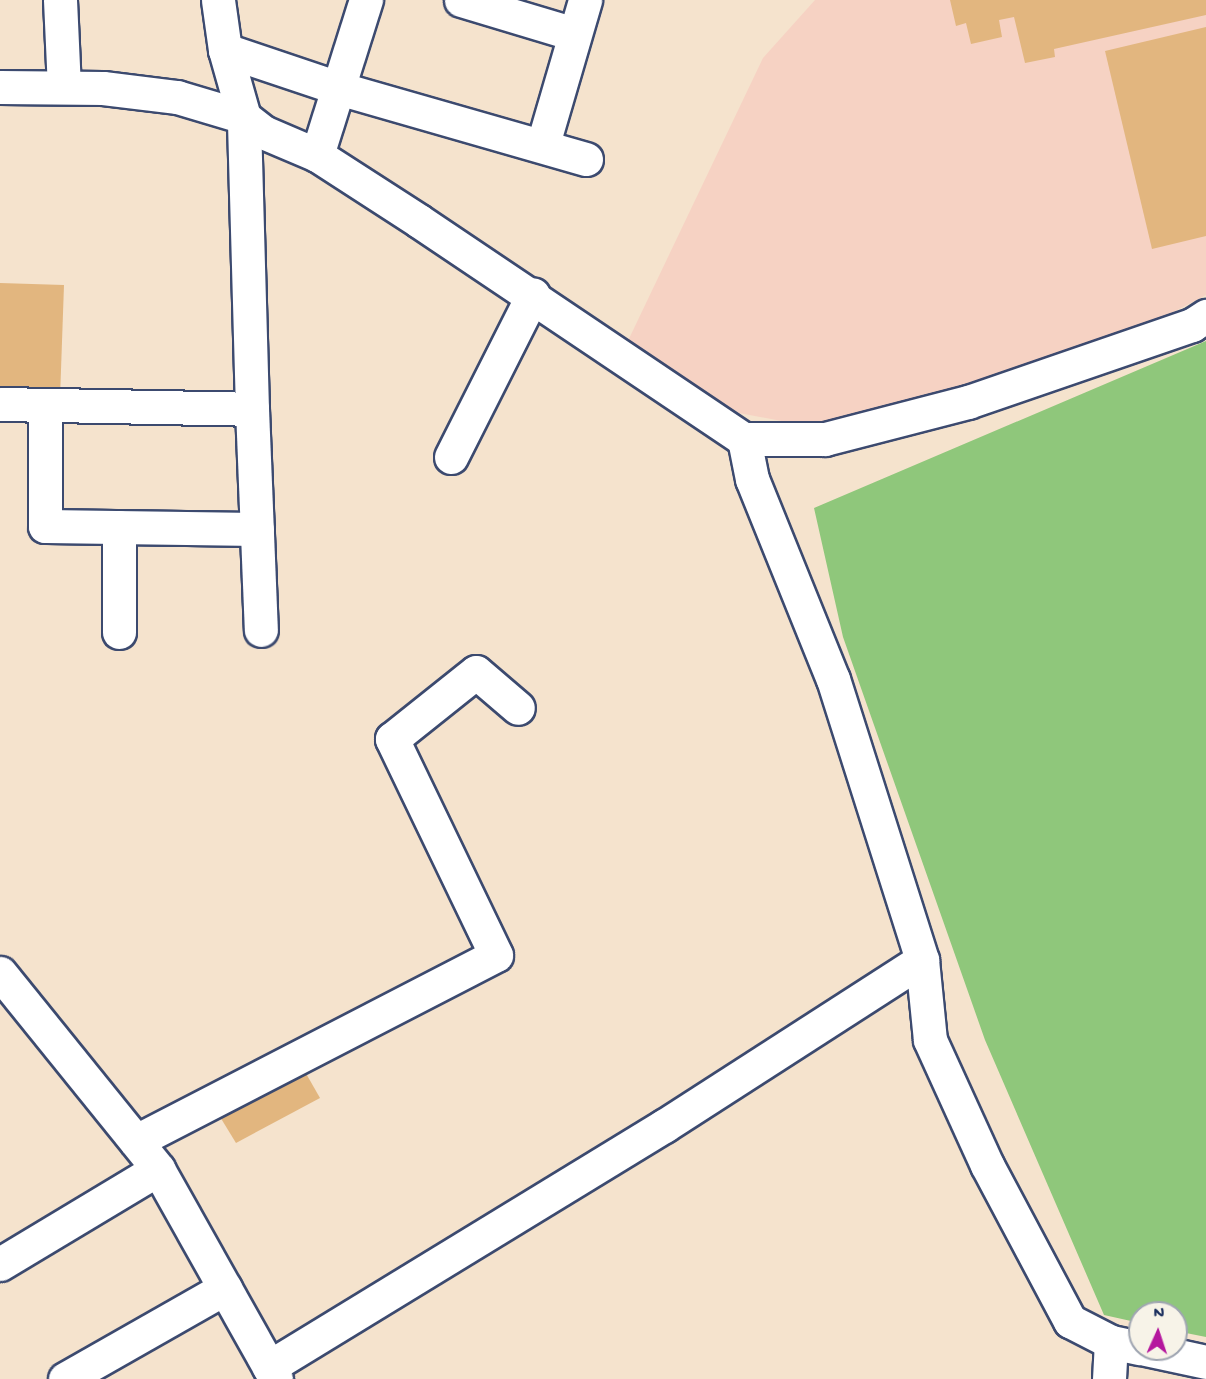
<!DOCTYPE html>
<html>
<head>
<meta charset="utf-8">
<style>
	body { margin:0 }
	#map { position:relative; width:1206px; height:1379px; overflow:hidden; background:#f5e3cd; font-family:"Gochi Hand",sans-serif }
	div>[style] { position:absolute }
	.built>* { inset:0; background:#f6d2c3 }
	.green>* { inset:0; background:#8fc77b }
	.building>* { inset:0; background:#e2b67f }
	.roads { filter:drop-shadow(2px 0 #3c4a6f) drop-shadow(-2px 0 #3c4a6f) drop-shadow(0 2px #3c4a6f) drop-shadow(0 -2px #3c4a6f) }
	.minor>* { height:33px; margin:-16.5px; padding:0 16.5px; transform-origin:16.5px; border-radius:16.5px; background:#fff }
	span { translate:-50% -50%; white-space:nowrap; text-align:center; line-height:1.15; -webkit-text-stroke:4.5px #f7f3e8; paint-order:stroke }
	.north { position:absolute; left:1128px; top:1301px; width:60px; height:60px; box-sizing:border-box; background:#f7f3e8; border:2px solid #9fa5b1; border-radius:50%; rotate:3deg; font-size:16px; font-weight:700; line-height:24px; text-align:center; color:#1b2f5e }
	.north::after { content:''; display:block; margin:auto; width:21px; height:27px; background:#b5179e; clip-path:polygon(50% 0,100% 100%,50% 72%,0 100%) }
</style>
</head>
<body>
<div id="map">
	<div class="built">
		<i style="clip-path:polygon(815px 0,1206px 0,1206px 295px,1156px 321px,829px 430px,739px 413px,626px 345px,763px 58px)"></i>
	</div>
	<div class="green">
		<i style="clip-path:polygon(1206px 341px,1206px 1337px,1176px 1331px,1176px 1313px,1140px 1313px,1140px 1323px,1104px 1315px,985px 1040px,843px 637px,814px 508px)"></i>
	</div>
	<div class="building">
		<i style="clip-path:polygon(950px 0,1206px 0,1206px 15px,1054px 49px,1055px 57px,1025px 63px,1014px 17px,999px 20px,1002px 37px,971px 44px,966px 23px,956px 26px)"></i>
		<i style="clip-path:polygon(1206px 27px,1206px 236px,1152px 249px,1105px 51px)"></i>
		<i style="clip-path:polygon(0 283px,64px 285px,60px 398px,0 396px)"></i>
		<i style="clip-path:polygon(300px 1063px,320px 1098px,236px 1143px,214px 1107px)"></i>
	</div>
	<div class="roads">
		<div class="minor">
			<i style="left:60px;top:0;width:87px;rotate:87.4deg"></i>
			<i style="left:461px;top:0;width:118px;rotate:16.7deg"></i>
			<i style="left:225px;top:50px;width:119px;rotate:18.6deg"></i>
			<i style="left:338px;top:88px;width:258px;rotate:16deg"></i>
			<i style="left:0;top:87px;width:103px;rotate:0.6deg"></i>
			<i style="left:103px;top:88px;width:75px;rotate:6.9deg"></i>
			<i style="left:177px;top:97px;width:70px;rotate:16.6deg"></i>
			<i style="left:244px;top:117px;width:24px;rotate:38deg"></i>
			<i style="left:263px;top:132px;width:59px;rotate:23.1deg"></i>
			<i style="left:317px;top:155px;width:121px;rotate:32.9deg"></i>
			<i style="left:419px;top:221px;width:391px;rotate:33.9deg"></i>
			<i style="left:744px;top:439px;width:41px;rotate:78.7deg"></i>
			<i style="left:752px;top:479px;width:216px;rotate:68deg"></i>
			<i style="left:833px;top:679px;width:295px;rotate:72.4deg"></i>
			<i style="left:922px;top:960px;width:80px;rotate:84.3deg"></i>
			<i style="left:930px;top:1040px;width:137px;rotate:65.5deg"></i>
			<i style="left:987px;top:1165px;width:177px;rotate:62deg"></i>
			<i style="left:1070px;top:1321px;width:46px;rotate:27.1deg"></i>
			<i style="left:1111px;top:1342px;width:30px;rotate:12deg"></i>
			<i style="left:543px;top:144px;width:150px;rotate:-73.7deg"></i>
			<i style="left:317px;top:155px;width:163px;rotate:-72.5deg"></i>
			<i style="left:0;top:404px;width:252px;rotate:1.1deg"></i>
			<i style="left:252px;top:409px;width:292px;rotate:-91.6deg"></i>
			<i style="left:244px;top:117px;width:70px;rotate:-105.8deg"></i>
			<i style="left:225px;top:50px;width:50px;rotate:-98deg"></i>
			<i style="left:45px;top:405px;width:121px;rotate:90deg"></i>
			<i style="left:45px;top:526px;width:212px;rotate:0.8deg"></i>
			<i style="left:252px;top:409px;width:221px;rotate:87.7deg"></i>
			<i style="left:744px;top:439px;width:81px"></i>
			<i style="left:825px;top:439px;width:148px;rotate:-14.5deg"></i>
			<i style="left:968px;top:402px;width:237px;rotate:-19deg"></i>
			<i style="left:1192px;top:325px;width:17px;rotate:-33deg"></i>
			<i style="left:451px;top:457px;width:182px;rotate:-63.2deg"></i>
			<i style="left:119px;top:527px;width:105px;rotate:90deg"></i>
			<i style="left:0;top:973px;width:252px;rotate:51.1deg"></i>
			<i style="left:158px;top:1169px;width:241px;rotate:60.7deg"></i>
			<i style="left:136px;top:1141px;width:405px;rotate:-27.3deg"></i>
			<i style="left:496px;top:955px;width:240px;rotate:-115.7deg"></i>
			<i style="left:392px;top:739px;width:107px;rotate:-38.6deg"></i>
			<i style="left:476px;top:672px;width:55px;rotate:40.6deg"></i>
			<i style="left:0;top:1264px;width:184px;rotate:-31deg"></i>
			<i style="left:1146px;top:1349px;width:61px;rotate:12.2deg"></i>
			<i style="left:269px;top:1367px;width:463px;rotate:-31.4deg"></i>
			<i style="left:664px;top:1126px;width:307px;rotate:-32.8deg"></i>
			<i style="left:65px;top:1379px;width:184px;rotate:-29.6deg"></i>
			<i style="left:1109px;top:1379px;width:37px;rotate:-87deg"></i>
		</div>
	</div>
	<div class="north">N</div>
</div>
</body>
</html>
